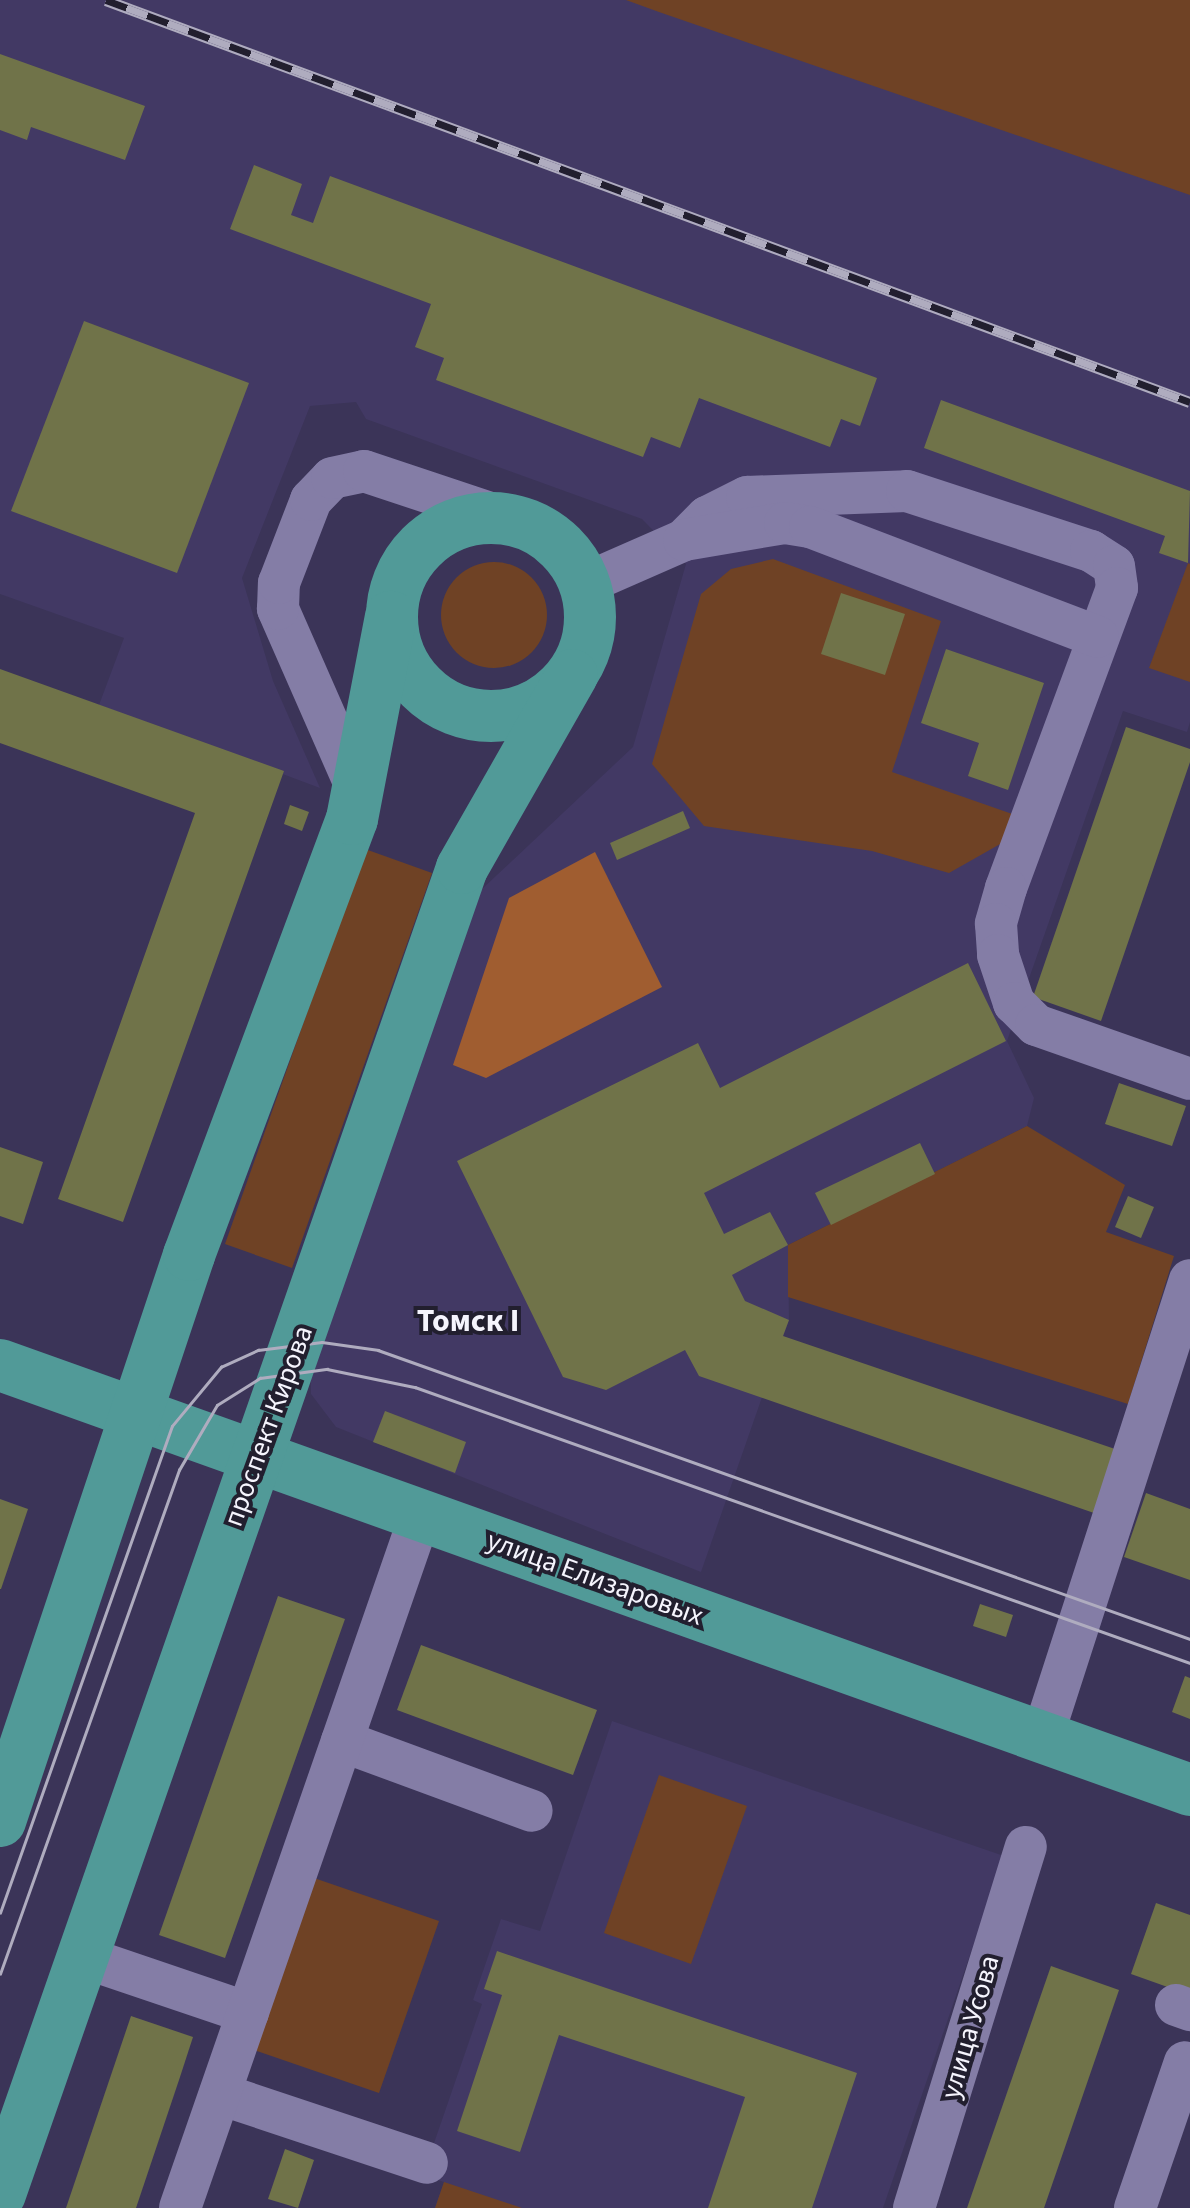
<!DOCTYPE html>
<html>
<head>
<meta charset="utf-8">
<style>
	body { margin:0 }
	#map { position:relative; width:1190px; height:2208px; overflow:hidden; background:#3b3458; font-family:"Source Sans 3",sans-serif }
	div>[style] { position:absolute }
	.built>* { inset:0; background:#423964 }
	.green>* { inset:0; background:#6f4225 }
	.round { border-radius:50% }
	.forest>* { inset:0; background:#a05d30 }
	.building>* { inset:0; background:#707349 }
	.minor>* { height:42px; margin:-21px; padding:0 21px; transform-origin:21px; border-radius:21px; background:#847da6 }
	.major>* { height:52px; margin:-26px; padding:0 26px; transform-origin:26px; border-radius:26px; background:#519a98 }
	.major>.ring { margin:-26px; padding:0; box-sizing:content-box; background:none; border:52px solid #519a98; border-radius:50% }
	.tram>* { height:2.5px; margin:-1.25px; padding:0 1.25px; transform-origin:1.25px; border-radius:1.25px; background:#afacbf }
	.rail>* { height:11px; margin-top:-5.5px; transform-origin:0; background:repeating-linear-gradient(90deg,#221f2f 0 22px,#afacbf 0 44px); box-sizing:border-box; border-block:2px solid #afacbf }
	span { translate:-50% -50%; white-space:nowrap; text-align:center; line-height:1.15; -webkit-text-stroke:8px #221f2f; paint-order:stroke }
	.street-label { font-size:28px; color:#f5f4fd }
	.quarter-label { font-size:32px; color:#f5f4fd; font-weight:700 }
</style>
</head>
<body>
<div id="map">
	<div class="built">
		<i style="clip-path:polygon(0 0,1190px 0,1190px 722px,1187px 732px,1123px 711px,1007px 1041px,1034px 1098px,1027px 1126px,788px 1245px,789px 1320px,701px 1572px,336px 1427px,311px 1394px,311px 1373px,480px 891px,633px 747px,686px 564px,642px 519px,366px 419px,356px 402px,310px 406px,242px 578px,273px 681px,320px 788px,99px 705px,124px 638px,0 594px)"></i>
		<i style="clip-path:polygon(612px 1721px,1004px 1856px,883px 2208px,435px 2208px,444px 2182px,423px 2175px,482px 2004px,473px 2000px,501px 1919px,540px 1931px)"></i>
	</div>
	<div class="green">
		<i style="clip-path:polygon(626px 0,1190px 0,1190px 195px,659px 12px)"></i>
		<i style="clip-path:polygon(773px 559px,941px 621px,892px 772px,1018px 816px,1009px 839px,949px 873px,872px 851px,704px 826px,652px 764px,701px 594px,731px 569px)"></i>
		<i class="round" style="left:441px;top:562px;width:106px;height:106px"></i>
		<i style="clip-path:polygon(1188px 563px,1190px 564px,1190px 682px,1149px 668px)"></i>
		<i style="clip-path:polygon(365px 849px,432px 873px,292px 1268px,225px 1244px)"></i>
		<i style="clip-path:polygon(1027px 1126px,1125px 1185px,1106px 1232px,1174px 1256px,1128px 1404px,788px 1297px,788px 1245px)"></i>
		<i style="clip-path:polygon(659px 1775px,747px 1806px,691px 1964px,604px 1933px)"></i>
		<i style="clip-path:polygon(314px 1878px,439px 1921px,379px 2093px,254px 2050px)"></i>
		<i style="clip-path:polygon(444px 2182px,522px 2208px,435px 2208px)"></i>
	</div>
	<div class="forest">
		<i style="clip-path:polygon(595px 852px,662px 987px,486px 1078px,453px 1065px,509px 898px)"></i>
	</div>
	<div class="building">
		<i style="clip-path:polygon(0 54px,145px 106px,125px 160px,31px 127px,27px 140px,0 130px)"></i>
		<i style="clip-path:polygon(254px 165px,302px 184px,291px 215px,313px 223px,330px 176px,877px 378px,860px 426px,841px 419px,830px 447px,699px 398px,680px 448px,651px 437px,643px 457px,436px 380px,444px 358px,415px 347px,431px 304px,230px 229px)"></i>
		<i style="clip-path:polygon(84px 321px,249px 383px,177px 573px,11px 511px)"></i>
		<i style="clip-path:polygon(941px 400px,1190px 491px,1188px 563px,1159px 553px,1165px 536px,924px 448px)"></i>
		<i style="clip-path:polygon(841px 593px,905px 614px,885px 675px,821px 654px)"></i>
		<i style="clip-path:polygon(946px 649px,1044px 683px,1008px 790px,968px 776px,979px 743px,921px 723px)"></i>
		<i style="clip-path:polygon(0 669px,284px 771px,123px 1222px,58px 1199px,195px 813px,0 743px)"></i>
		<i style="clip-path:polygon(1126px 727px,1190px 749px,1190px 762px,1101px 1021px,1033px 997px)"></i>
		<i style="clip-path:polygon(290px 805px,309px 812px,302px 831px,284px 824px)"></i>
		<i style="clip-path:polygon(683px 811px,690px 828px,617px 860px,610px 843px)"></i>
		<i style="clip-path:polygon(968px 963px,1006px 1041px,704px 1193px,724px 1234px,770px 1212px,788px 1245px,732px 1275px,745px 1301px,789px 1320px,783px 1336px,1115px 1449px,1094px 1513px,699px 1376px,685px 1350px,606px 1390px,563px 1377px,457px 1161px,698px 1043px,720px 1088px)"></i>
		<i style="clip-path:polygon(1119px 1083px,1186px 1106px,1172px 1146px,1105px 1124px)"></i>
		<i style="clip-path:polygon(920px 1143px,935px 1174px,831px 1225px,815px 1193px)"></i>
		<i style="clip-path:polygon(0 1147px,43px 1162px,23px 1224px,0 1216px)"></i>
		<i style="clip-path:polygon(1128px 1196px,1154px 1207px,1141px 1238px,1115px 1227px)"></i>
		<i style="clip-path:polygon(385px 1411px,466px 1442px,455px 1473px,373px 1442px)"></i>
		<i style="clip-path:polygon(1146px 1493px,1190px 1509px,1190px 1580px,1124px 1557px)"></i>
		<i style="clip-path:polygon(0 1499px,28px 1509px,1px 1589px,0 1589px)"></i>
		<i style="clip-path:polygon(278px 1596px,345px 1619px,225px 1958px,159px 1935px)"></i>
		<i style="clip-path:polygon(980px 1604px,1013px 1615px,1006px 1637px,973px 1626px)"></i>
		<i style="clip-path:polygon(421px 1645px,597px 1710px,573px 1775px,397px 1710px)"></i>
		<i style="clip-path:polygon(1185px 1676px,1190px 1678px,1190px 1719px,1172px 1712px)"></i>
		<i style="clip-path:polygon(1156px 1903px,1190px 1915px,1190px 1995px,1131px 1974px)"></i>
		<i style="clip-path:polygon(497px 1951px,857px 2073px,812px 2208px,708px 2208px,745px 2097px,559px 2035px,520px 2152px,457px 2131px,502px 1995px,484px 1989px)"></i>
		<i style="clip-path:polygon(1051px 1966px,1119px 1990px,1074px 2121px,1044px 2208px,967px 2208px)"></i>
		<i style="clip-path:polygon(131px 2016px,193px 2037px,180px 2077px,136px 2208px,66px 2208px)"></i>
		<i style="clip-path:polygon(285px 2149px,314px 2160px,298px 2208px,268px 2199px)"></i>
	</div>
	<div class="minor">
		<i style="left:684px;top:540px;width:33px;rotate:-45deg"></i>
		<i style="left:707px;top:517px;width:45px;rotate:-26.6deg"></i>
		<i style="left:747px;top:497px;width:160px;rotate:-2.1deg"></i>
		<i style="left:907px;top:491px;width:194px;rotate:18.1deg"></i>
		<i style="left:1091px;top:551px;width:27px;rotate:33deg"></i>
		<i style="left:1114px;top:566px;width:22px;rotate:82deg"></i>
		<i style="left:1117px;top:588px;width:320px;rotate:110.3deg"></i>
		<i style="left:1006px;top:888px;width:37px;rotate:106deg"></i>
		<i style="left:996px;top:924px;width:31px;rotate:86deg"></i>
		<i style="left:998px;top:955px;width:51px;rotate:71.6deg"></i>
		<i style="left:1014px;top:1003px;width:31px;rotate:45deg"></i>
		<i style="left:1036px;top:1025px;width:163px;rotate:19.3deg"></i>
		<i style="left:584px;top:584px;width:109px;rotate:-23.7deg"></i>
		<i style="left:684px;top:540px;width:102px;rotate:-9.6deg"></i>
		<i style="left:785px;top:523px;width:25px;rotate:9deg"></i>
		<i style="left:810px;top:527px;width:308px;rotate:20.9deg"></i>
		<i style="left:357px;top:789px;width:197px;rotate:-113.7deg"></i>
		<i style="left:278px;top:609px;width:26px;rotate:-88deg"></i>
		<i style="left:279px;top:583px;width:89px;rotate:-68.9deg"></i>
		<i style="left:311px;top:500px;width:30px;rotate:-46deg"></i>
		<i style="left:332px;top:478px;width:33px;rotate:-12deg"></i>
		<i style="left:364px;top:471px;width:155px;rotate:18.4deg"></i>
		<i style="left:1042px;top:1738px;width:481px;rotate:-72.1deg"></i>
		<i style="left:342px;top:1741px;width:202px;rotate:20.2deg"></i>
		<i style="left:83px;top:1957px;width:174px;rotate:18.7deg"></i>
		<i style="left:1176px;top:2005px;width:15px;rotate:20deg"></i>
		<i style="left:220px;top:2094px;width:218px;rotate:18.4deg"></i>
		<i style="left:180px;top:2208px;width:732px;rotate:-70.87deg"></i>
		<i style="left:914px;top:2208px;width:378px;rotate:-72.8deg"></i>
		<i style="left:1135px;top:2208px;width:154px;rotate:-71.1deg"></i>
	</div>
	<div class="major">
		<i class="ring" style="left:392px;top:518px;width:146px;height:146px"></i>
		<i style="left:0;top:1365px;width:1264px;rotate:19.65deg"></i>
		<i style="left:0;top:1821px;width:597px;rotate:-71.53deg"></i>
		<i style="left:189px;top:1255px;width:465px;rotate:-69.5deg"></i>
		<i style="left:352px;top:819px;width:206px;rotate:-79.1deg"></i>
		<i style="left:0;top:2194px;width:1404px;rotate:-70.79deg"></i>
		<i style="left:462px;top:868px;width:222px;rotate:-60.3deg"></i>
	</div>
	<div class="tram">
		<i style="left:0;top:1913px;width:516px;rotate:-70.55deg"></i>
		<i style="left:172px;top:1426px;width:77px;rotate:-50.3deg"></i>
		<i style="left:221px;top:1367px;width:41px;rotate:-24.7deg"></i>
		<i style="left:258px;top:1350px;width:64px;rotate:-7.1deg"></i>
		<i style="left:322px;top:1342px;width:57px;rotate:8.1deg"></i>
		<i style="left:378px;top:1350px;width:862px;rotate:19.59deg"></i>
		<i style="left:0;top:1974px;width:535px;rotate:-70.45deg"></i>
		<i style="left:179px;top:1470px;width:75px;rotate:-59.7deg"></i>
		<i style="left:217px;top:1405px;width:51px;rotate:-32.1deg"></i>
		<i style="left:260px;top:1378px;width:68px;rotate:-7.7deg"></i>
		<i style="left:327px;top:1369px;width:90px;rotate:11.6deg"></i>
		<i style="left:415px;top:1387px;width:823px;rotate:19.6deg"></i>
	</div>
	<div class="rail">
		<i style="left:106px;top:0;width:1156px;rotate:20.35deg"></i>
	</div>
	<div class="street-label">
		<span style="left:268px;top:1426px;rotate:-70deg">проспект Кирова</span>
		<span style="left:595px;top:1578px;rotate:20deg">улица Елизаровых</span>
		<span style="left:970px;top:2027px;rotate:-74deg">улица Усова</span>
	</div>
	<div class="quarter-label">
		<span style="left:468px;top:1321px">Томск I</span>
	</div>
</div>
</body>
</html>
